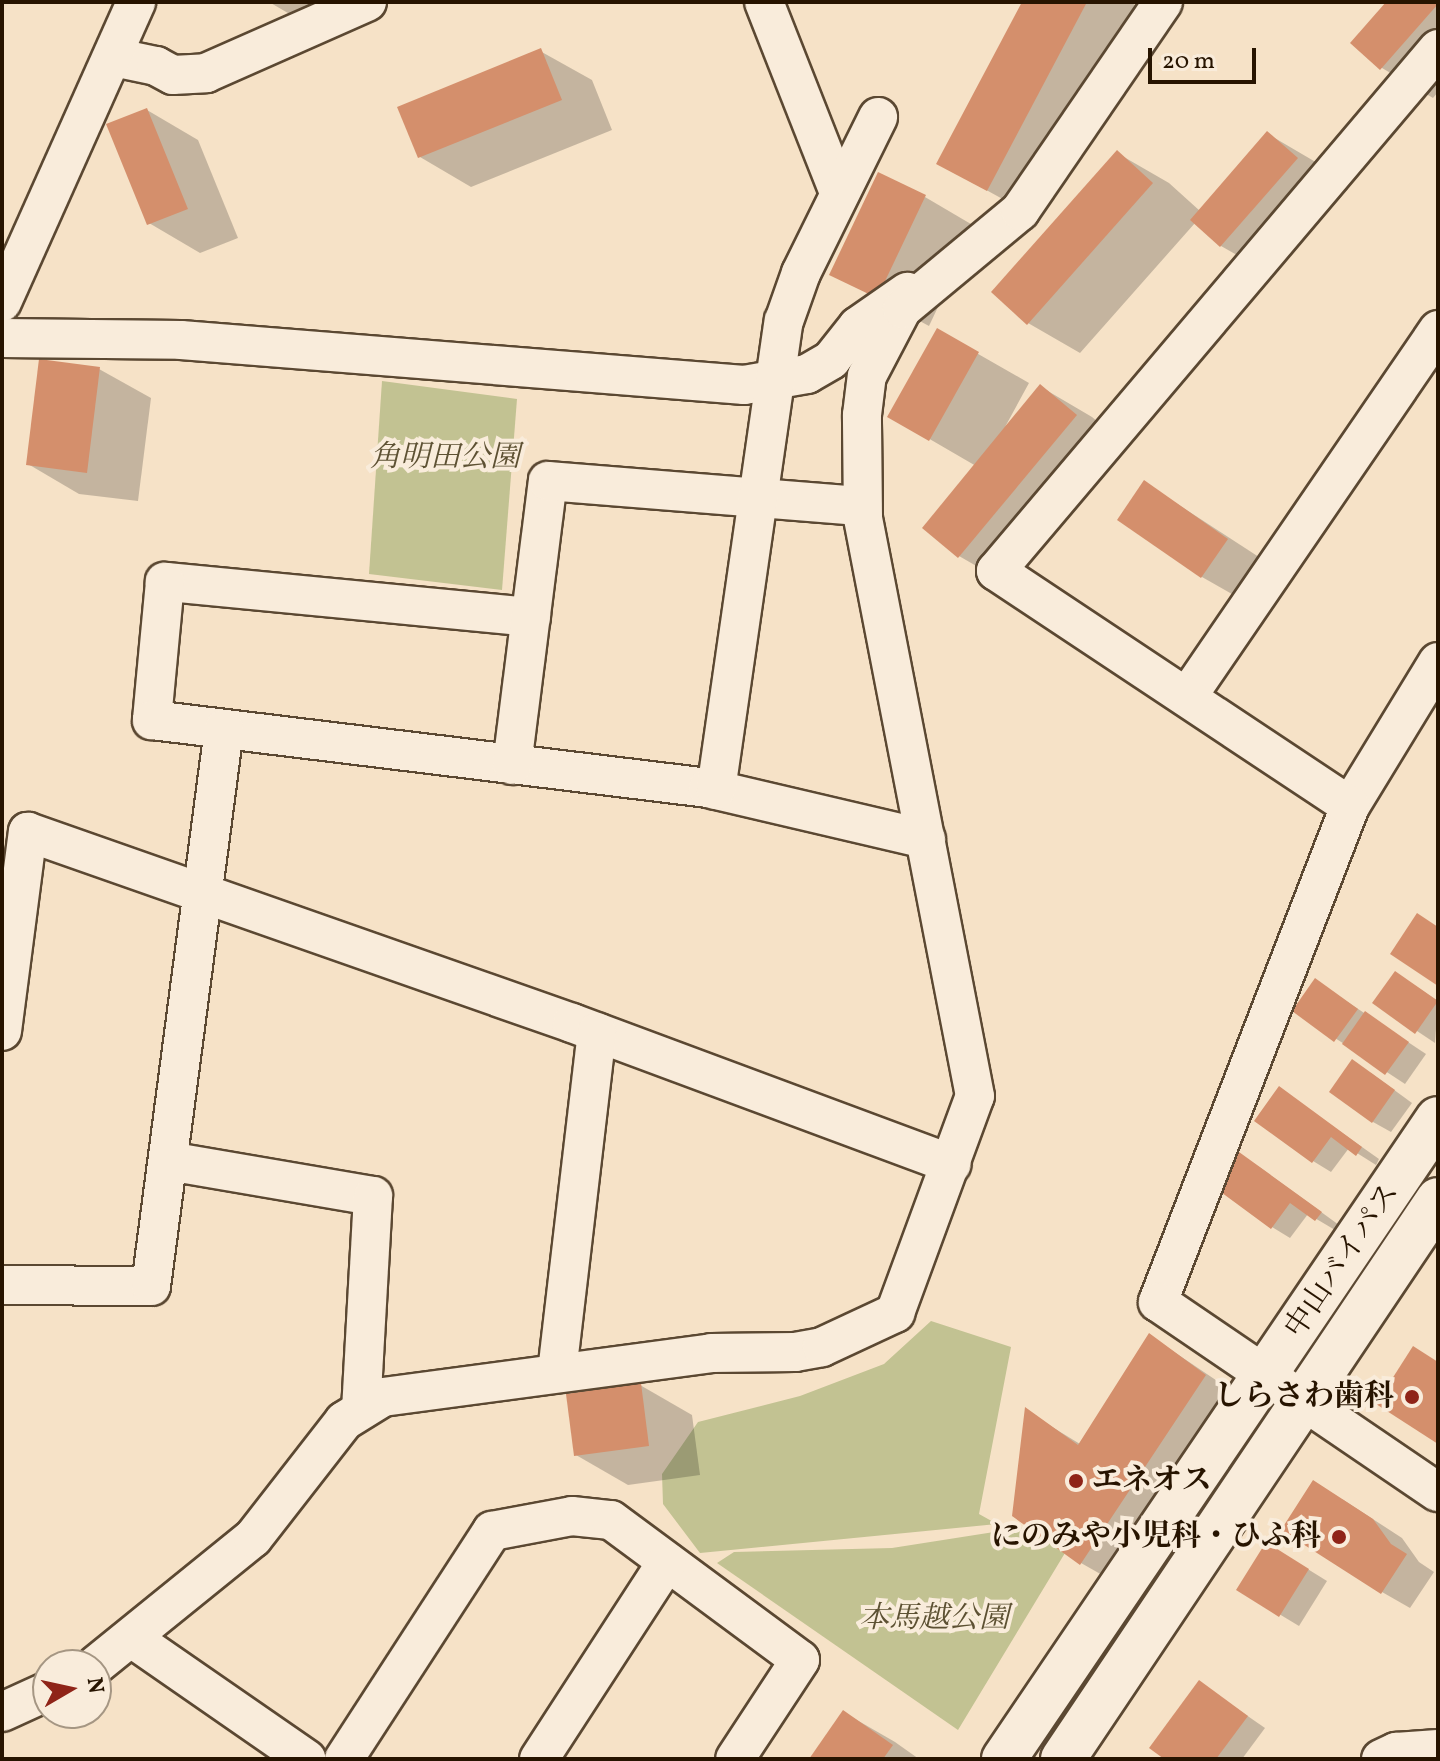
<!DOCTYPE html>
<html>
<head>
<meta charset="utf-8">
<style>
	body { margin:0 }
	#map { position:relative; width:1440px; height:1761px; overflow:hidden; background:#f6e2c7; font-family:Vollkorn,"Noto Serif JP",serif }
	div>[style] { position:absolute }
	.green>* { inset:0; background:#c2c292 }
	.shadow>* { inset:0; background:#0003 }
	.building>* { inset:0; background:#d48f6c }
	.roads { filter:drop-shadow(2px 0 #5b4832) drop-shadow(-2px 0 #5b4832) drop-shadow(0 2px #5b4832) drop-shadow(0 -2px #5b4832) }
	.minor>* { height:38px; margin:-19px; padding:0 19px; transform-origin:19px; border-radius:19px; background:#f9ecdb }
	.tertiary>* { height:44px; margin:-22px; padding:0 22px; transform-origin:22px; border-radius:22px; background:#f9ecdb }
	.dots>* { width:22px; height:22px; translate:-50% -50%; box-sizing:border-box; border:4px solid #f9ecdb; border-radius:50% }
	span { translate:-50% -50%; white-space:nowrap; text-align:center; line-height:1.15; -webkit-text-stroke:8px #f9ecdb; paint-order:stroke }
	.park-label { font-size:30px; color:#5d5133; font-style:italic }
	.street-label { font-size:30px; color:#271400 }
	.poi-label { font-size:30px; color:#271400; font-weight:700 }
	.right { translate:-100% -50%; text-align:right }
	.left { translate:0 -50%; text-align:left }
	.frame { position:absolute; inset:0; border:4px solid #271400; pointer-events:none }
	.north { position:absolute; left:32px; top:1649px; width:80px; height:80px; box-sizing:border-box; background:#f9ecdb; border:2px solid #a59683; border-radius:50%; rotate:81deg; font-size:22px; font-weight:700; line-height:32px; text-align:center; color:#271400 }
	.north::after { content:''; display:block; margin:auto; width:28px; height:36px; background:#8f2418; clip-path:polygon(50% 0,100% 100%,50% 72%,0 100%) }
	.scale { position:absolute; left:1148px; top:48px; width:108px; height:36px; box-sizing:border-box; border:4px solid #271400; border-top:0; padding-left:10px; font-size:24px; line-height:28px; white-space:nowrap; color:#271400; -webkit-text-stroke:6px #f9ecdb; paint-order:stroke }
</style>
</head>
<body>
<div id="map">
	<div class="green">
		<i style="clip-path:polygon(382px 381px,517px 399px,502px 590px,369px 574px)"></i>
		<i style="clip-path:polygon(931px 1321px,1011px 1347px,979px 1514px,997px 1524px,700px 1553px,663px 1504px,662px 1474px,698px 1422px,800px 1396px,884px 1364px)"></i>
		<i style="clip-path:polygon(1039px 1525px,1068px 1548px,958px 1730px,717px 1563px,734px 1552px,892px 1548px)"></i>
	</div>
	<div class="shadow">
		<i style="clip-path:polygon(269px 2px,363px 2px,312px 27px)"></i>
		<i style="clip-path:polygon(1025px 2px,1130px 2px,1148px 13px,1039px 219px,939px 164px)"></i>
		<i style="clip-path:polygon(1388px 2px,1438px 2px,1438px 92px,1433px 98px,1382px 68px,1353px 42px)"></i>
		<i style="clip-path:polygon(540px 51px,592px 80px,612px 130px,471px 187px,420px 157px)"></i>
		<i style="clip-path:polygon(147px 110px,198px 140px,238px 238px,200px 253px,149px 223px)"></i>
		<i style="clip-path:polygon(1268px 134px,1319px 164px,1348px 189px,1272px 275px,1221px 246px,1195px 223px,1080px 353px,1028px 323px,1117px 153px,1169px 183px,1200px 211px)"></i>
		<i style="clip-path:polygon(925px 197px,976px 227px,929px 326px,832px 274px)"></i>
		<i style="clip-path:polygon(938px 331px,1029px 383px,1005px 427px,1041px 387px,1092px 417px,1127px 446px,1011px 586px,959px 556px,925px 527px,976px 466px,890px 416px)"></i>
		<i style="clip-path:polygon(99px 369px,151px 398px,138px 501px,79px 494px,28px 464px)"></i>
		<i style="clip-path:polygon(1145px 483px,1279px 570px,1253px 606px,1202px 577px)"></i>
		<i style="clip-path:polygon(1396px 973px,1438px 1001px,1435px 1043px,1375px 1003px)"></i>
		<i style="clip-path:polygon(1316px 981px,1426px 1054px,1405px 1084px,1294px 1011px)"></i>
		<i style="clip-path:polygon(1371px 1073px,1412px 1103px,1391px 1132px,1373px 1122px)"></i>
		<i style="clip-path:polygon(1280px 1089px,1379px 1159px,1376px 1165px,1349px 1148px,1331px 1172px,1313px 1161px)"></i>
		<i style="clip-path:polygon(1258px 1166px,1339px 1225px,1335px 1230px,1308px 1214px,1290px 1238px,1272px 1227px)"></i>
		<i style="clip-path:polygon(1149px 1335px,1241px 1397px,1118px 1584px,1081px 1563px,1026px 1411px,1080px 1444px)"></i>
		<i style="clip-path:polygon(640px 1385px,692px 1415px,700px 1475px,628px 1485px,576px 1455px)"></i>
		<i style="clip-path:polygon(1342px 1499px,1402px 1538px,1419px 1562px,1434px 1572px,1410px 1608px,1382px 1592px)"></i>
		<i style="clip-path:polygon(1285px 1555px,1327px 1581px,1299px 1626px,1239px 1590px)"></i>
		<i style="clip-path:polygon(1200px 1683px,1265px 1728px,1242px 1759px,1167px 1759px)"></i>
		<i style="clip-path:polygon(843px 1712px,895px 1742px,919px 1759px,812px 1759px)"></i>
	</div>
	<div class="building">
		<i style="clip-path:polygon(1022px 2px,1087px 2px,987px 191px,936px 164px)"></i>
		<i style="clip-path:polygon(1386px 2px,1438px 4px,1380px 70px,1350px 43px)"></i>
		<i style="clip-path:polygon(541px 48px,562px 100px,418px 158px,397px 107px)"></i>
		<i style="clip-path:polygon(147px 108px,188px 209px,147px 225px,106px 124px)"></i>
		<i style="clip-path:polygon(1267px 131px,1298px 158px,1220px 247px,1190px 220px)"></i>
		<i style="clip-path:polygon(1117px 150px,1153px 183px,1027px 325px,991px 292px)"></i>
		<i style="clip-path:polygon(878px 172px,926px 195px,877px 298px,829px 275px)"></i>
		<i style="clip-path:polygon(937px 328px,979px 352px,929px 441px,887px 417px)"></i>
		<i style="clip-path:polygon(39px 359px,100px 367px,87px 473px,26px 465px)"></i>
		<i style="clip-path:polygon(1040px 384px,1077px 415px,958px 558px,922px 528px)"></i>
		<i style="clip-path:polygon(1144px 480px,1228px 539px,1201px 578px,1117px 520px)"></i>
		<i style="clip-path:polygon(1417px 913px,1438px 927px,1438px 986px,1390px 954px)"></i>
		<i style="clip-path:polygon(1395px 971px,1438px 1001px,1415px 1034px,1372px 1003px)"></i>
		<i style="clip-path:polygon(1315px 978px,1358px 1009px,1334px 1042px,1292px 1011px)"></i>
		<i style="clip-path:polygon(1365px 1011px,1409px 1042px,1385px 1075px,1342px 1044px)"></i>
		<i style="clip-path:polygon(1352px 1059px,1395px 1090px,1372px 1123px,1329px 1092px)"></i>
		<i style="clip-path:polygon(1279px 1086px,1362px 1147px,1356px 1156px,1331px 1137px,1312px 1163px,1254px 1121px)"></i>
		<i style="clip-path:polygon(1239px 1152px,1322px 1212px,1315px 1221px,1290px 1203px,1271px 1229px,1214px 1187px)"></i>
		<i style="clip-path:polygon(1149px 1333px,1206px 1375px,1080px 1565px,1012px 1516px,1025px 1407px,1078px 1445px)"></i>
		<i style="clip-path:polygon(1413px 1346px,1438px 1362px,1438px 1444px,1376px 1404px)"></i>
		<i style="clip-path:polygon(641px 1383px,649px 1446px,574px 1456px,566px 1394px)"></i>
		<i style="clip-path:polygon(1313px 1480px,1373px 1519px,1391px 1544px,1407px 1554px,1381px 1594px,1281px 1530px)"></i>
		<i style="clip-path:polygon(1266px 1542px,1309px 1569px,1279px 1617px,1236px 1590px)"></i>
		<i style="clip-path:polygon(1199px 1680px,1248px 1716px,1216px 1759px,1164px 1759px,1149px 1748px)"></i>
		<i style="clip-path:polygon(843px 1710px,893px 1745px,883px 1759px,809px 1759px)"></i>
	</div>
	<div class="roads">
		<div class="minor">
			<i style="left:764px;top:2px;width:204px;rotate:68.5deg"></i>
			<i style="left:113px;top:57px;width:44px;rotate:11.8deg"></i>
			<i style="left:156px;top:66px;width:19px;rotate:28deg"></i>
			<i style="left:173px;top:75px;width:33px;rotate:-3deg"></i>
			<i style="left:206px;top:73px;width:176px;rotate:-23.8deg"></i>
			<i style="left:2px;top:302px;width:329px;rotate:-65.9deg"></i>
			<i style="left:2px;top:338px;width:179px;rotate:0.6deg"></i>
			<i style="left:181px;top:340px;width:565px;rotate:4.57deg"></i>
			<i style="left:744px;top:385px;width:64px;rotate:-9.9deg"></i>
			<i style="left:807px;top:374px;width:28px;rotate:-30deg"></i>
			<i style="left:831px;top:360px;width:43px;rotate:-51.5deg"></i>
			<i style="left:858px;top:326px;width:60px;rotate:-34.8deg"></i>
			<i style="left:531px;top:617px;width:368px;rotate:-174.5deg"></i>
			<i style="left:165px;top:582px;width:139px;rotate:95.4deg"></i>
			<i style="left:152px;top:720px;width:560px;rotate:6.97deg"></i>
			<i style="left:708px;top:788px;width:224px;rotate:13.2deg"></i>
			<i style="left:1438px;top:662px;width:169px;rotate:121.4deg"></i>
			<i style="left:1350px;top:806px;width:532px;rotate:111.16deg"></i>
			<i style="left:1158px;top:1302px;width:338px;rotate:34.2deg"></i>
			<i style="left:1187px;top:697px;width:445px;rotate:-55.6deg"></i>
			<i style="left:512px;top:765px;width:286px;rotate:-82.8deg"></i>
			<i style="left:548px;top:481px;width:315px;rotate:4.6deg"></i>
			<i style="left:716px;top:790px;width:474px;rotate:-81.8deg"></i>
			<i style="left:784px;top:321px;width:51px;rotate:-70.5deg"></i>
			<i style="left:801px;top:273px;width:174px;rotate:-63.7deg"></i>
			<i style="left:1350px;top:806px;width:425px;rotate:-146.4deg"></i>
			<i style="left:996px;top:571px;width:684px;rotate:-49.74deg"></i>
			<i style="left:2px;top:1031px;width:201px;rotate:-82.6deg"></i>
			<i style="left:28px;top:832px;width:577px;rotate:19.35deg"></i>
			<i style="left:572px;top:1023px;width:405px;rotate:20.4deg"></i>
			<i style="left:168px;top:1161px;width:208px;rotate:9.7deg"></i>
			<i style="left:373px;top:1196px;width:212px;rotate:93.2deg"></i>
			<i style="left:2px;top:1285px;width:149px;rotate:0.4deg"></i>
			<i style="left:151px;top:1286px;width:562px;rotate:-82.53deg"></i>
			<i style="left:557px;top:1372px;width:342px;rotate:-83.3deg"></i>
			<i style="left:133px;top:1639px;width:211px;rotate:34.7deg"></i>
			<i style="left:96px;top:1665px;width:202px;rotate:-39deg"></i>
			<i style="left:253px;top:1538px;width:148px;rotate:-52.1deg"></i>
			<i style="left:344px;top:1421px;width:46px;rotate:-31.6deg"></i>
			<i style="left:383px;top:1397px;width:331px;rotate:-7.6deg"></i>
			<i style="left:711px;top:1353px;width:84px;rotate:-0.7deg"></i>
			<i style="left:795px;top:1352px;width:27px;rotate:-10deg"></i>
			<i style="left:822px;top:1347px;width:81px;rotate:-25deg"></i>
			<i style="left:895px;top:1313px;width:231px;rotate:-69.8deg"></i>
			<i style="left:975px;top:1096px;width:589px;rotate:-100.97deg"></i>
			<i style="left:863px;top:518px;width:103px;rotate:-90.6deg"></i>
			<i style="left:862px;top:415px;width:39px;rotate:-83deg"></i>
			<i style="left:867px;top:376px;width:76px;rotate:-62.4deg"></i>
			<i style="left:902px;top:309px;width:153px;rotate:-39.7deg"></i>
			<i style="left:1020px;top:211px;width:253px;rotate:-55.6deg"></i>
			<i style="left:2px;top:1712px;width:51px;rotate:-24.5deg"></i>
			<i style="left:344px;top:1759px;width:272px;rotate:-57deg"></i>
			<i style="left:492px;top:1531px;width:81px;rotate:-10.6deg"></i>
			<i style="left:572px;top:1516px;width:39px;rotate:6deg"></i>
			<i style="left:611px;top:1520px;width:235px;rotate:36.5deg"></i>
			<i style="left:800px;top:1660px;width:118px;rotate:123.3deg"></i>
			<i style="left:539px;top:1759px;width:235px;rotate:-57deg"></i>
			<i style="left:1381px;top:1759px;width:17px;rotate:-25deg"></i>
			<i style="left:1396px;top:1752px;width:42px;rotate:-4.1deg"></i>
		</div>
		<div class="tertiary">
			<i style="left:1004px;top:1759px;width:773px;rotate:-55.86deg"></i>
			<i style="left:1063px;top:1759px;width:673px;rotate:-56.14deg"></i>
		</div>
	</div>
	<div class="dots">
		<i style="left:1412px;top:1397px;background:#8f2418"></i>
		<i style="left:1076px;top:1481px;background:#8f2418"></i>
		<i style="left:1339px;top:1537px;background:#8f2418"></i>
	</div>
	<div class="park-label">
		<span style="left:445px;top:458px">角明田公園</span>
		<span style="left:934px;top:1619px">本馬越公園</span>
	</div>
	<div class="street-label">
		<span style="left:1343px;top:1261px;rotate:-56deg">中山バイパス</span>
	</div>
	<div class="poi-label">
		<span class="right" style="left:1394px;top:1397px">しらさわ歯科</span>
		<span class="left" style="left:1092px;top:1481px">エネオス</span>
		<span class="right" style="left:1321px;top:1537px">にのみや小児科・ひふ科</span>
	</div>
	<div class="frame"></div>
	<div class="north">N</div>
	<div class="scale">20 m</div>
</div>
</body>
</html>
